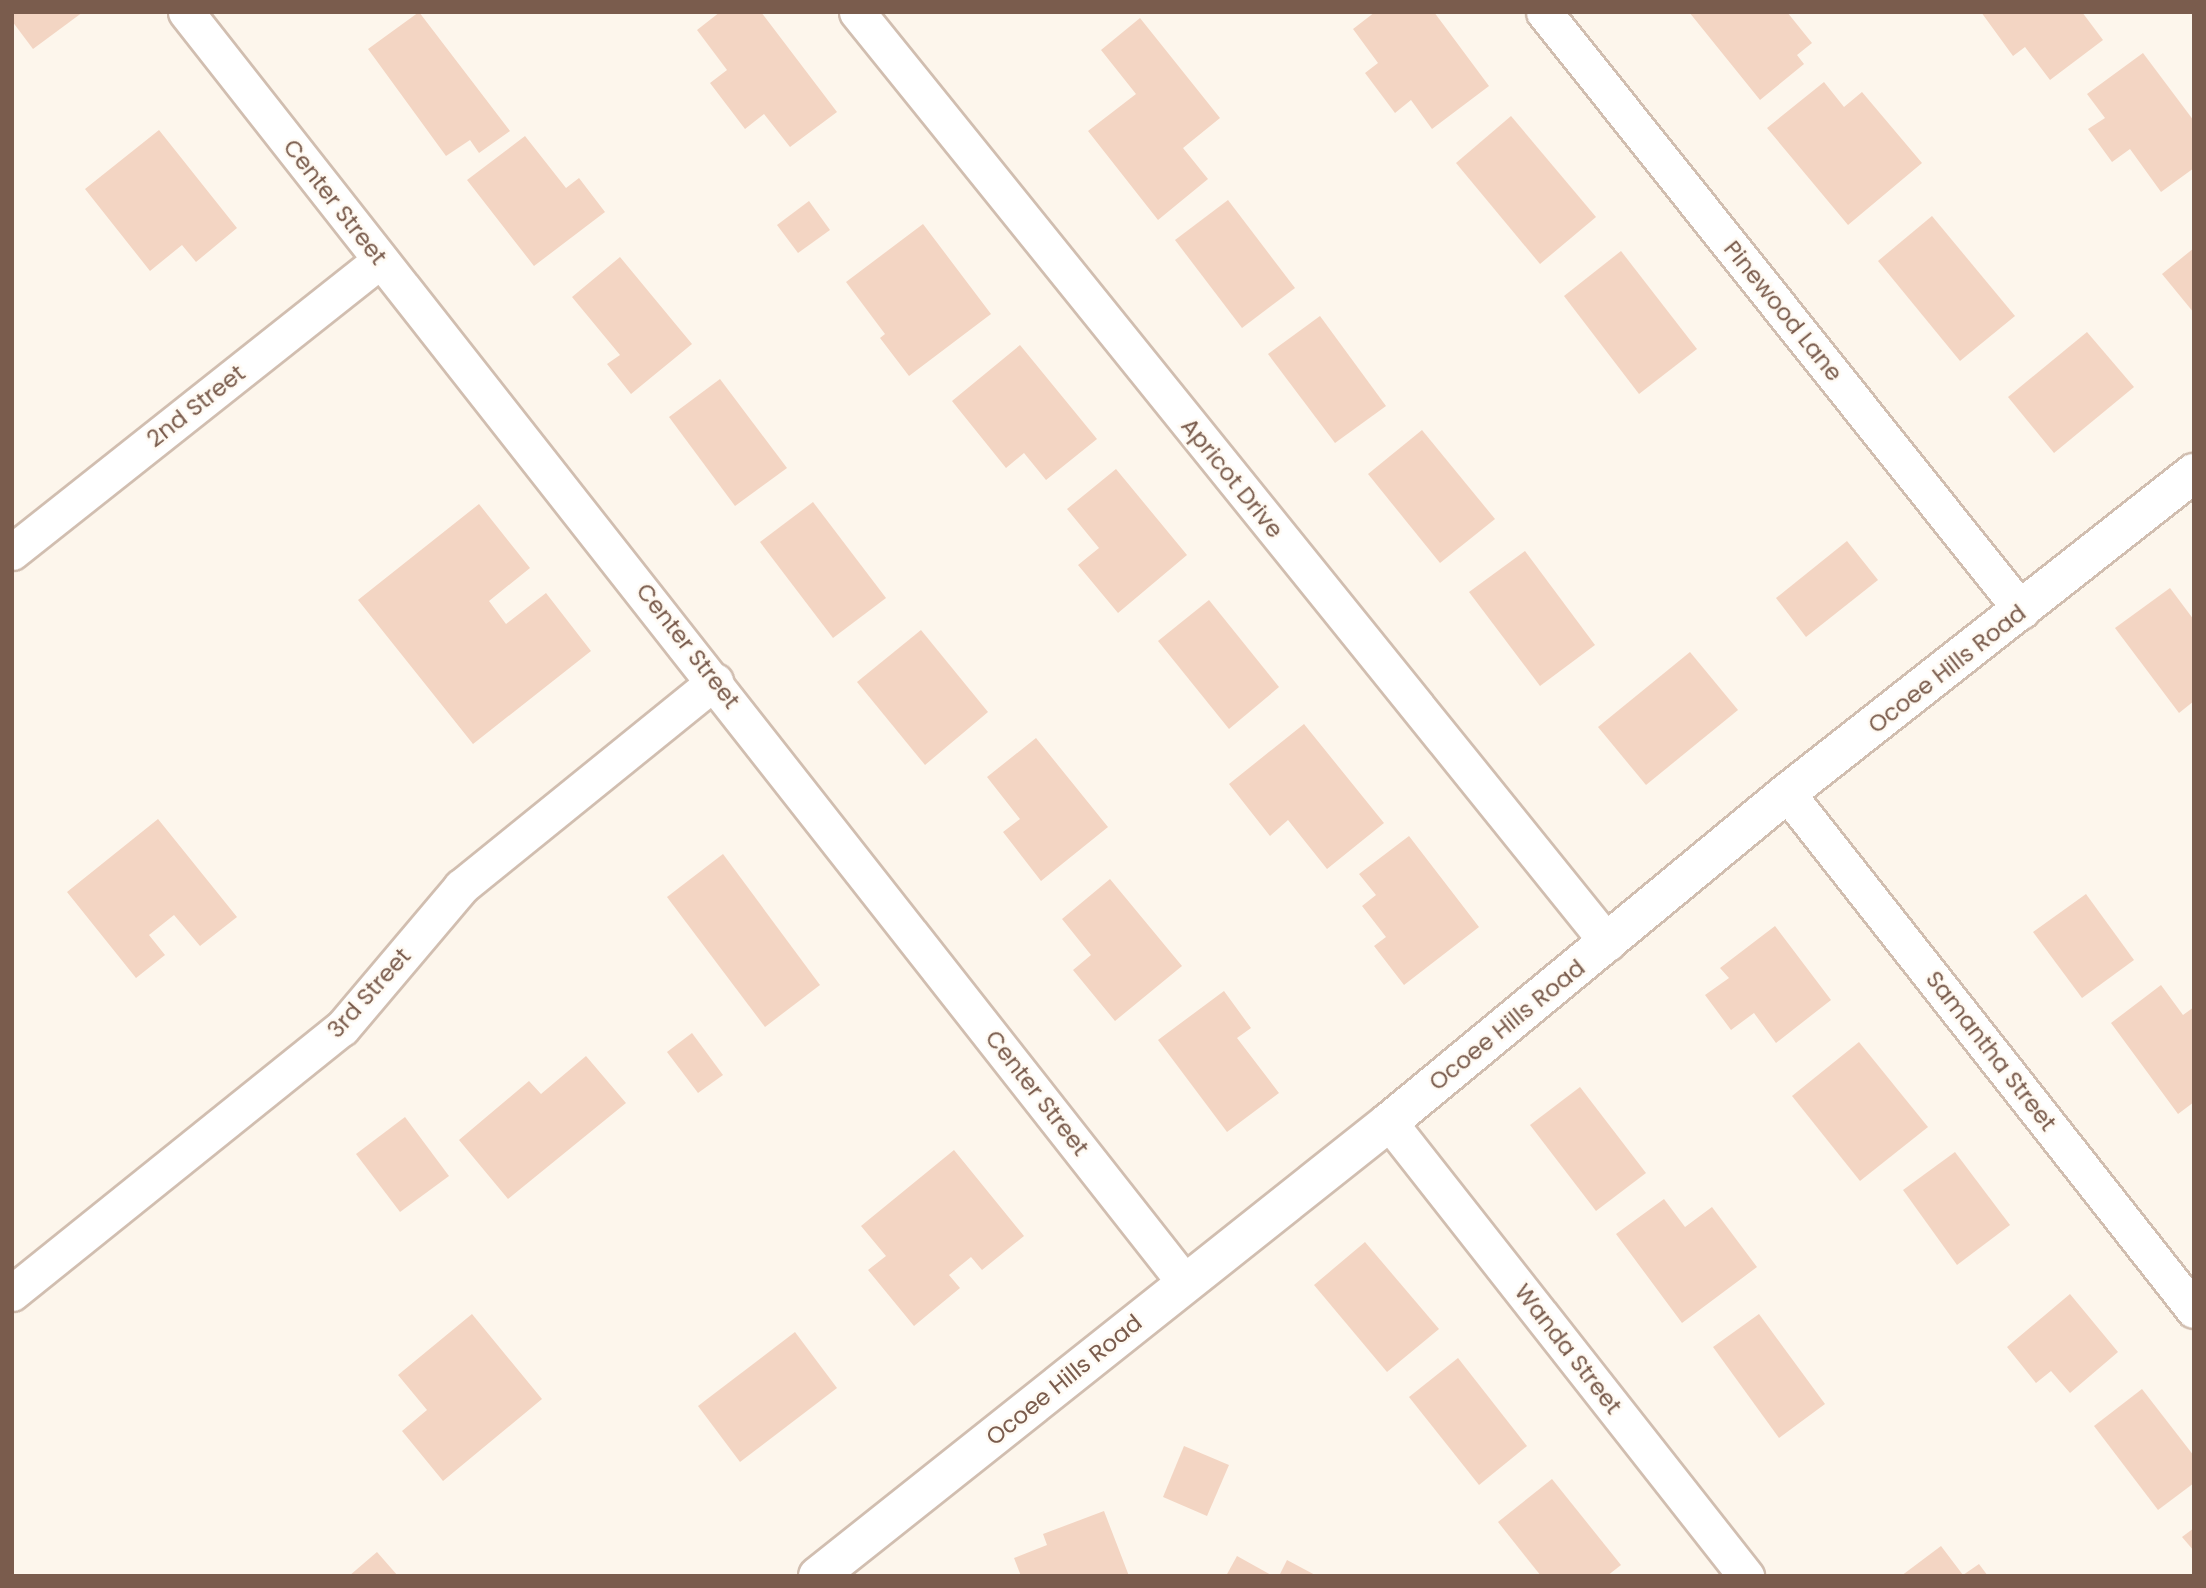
<!DOCTYPE html>
<html>
<head>
<meta charset="utf-8">
<style>
	body { margin:0 }
	#map { position:relative; width:2206px; height:1588px; overflow:hidden; background:#fdf6ec; font-family:Poppins,sans-serif }
	div>[style] { position:absolute }
	.building>* { inset:0; background:#f3d5c3 }
	.roads { filter:drop-shadow(2px 0 #d1beb0) drop-shadow(-2px 0 #d1beb0) drop-shadow(0 2px #d1beb0) drop-shadow(0 -2px #d1beb0) }
	.street>* { height:35px; margin:-17.5px; padding:0 17.5px; transform-origin:17.5px; border-radius:17.5px; background:#fff }
	.secondary>* { height:38px; margin:-19px; padding:0 19px; transform-origin:19px; border-radius:19px; background:#fff }
	span { translate:-50% -50%; white-space:nowrap; text-align:center; line-height:1.15; -webkit-text-stroke:5px #fffaf3; paint-order:stroke }
	.street-label { font-size:23px; color:#7a5c4d }
	.frame { position:absolute; inset:0; border:14px solid #7a5c4d; pointer-events:none }
</style>
</head>
<body>
<div id="map">
	<div class="building">
		<i style="clip-path:polygon(12px 12px,83px 12px,33px 49px,12px 21px)"></i>
		<i style="clip-path:polygon(419px 12px,510px 131px,479px 153px,470px 140px,446px 156px,368px 49px)"></i>
		<i style="clip-path:polygon(720px 12px,761px 12px,837px 112px,790px 147px,764px 114px,745px 129px,710px 83px,727px 70px,697px 30px)"></i>
		<i style="clip-path:polygon(1375px 12px,1434px 12px,1489px 86px,1432px 129px,1411px 100px,1395px 113px,1365px 73px,1378px 63px,1353px 29px)"></i>
		<i style="clip-path:polygon(1689px 12px,1787px 12px,1812px 43px,1797px 55px,1804px 64px,1760px 100px)"></i>
		<i style="clip-path:polygon(1981px 12px,2082px 12px,2103px 40px,2050px 80px,2025px 47px,2013px 56px)"></i>
		<i style="clip-path:polygon(1140px 18px,1220px 118px,1183px 148px,1208px 179px,1158px 220px,1088px 131px,1136px 94px,1101px 50px)"></i>
		<i style="clip-path:polygon(2143px 53px,2194px 121px,2194px 168px,2161px 192px,2130px 149px,2112px 162px,2088px 129px,2105px 118px,2087px 94px)"></i>
		<i style="clip-path:polygon(1824px 82px,1844px 107px,1862px 92px,1922px 163px,1848px 225px,1767px 128px)"></i>
		<i style="clip-path:polygon(1511px 116px,1596px 217px,1540px 264px,1456px 163px)"></i>
		<i style="clip-path:polygon(159px 130px,237px 228px,196px 262px,182px 245px,150px 271px,85px 189px)"></i>
		<i style="clip-path:polygon(525px 136px,566px 188px,579px 178px,605px 212px,534px 266px,467px 180px)"></i>
		<i style="clip-path:polygon(1228px 200px,1295px 288px,1242px 328px,1175px 240px)"></i>
		<i style="clip-path:polygon(809px 201px,830px 230px,798px 253px,777px 225px)"></i>
		<i style="clip-path:polygon(1932px 216px,2015px 316px,1960px 361px,1878px 261px)"></i>
		<i style="clip-path:polygon(923px 224px,991px 314px,909px 376px,880px 338px,885px 334px,846px 282px)"></i>
		<i style="clip-path:polygon(2194px 248px,2194px 313px,2162px 274px)"></i>
		<i style="clip-path:polygon(1621px 251px,1697px 349px,1639px 394px,1564px 296px)"></i>
		<i style="clip-path:polygon(620px 257px,692px 344px,631px 394px,607px 364px,620px 355px,572px 297px)"></i>
		<i style="clip-path:polygon(1320px 316px,1386px 406px,1335px 443px,1268px 354px)"></i>
		<i style="clip-path:polygon(2087px 332px,2134px 387px,2054px 453px,2008px 397px)"></i>
		<i style="clip-path:polygon(1020px 345px,1097px 439px,1046px 480px,1024px 453px,1006px 468px,952px 401px)"></i>
		<i style="clip-path:polygon(720px 379px,787px 468px,735px 506px,669px 417px)"></i>
		<i style="clip-path:polygon(1422px 430px,1495px 519px,1440px 563px,1368px 474px)"></i>
		<i style="clip-path:polygon(1116px 469px,1187px 555px,1118px 613px,1078px 565px,1099px 548px,1067px 509px)"></i>
		<i style="clip-path:polygon(813px 502px,886px 598px,833px 638px,760px 542px)"></i>
		<i style="clip-path:polygon(479px 504px,530px 568px,489px 601px,506px 624px,546px 593px,591px 651px,473px 744px,358px 600px)"></i>
		<i style="clip-path:polygon(1847px 541px,1878px 580px,1806px 637px,1776px 598px)"></i>
		<i style="clip-path:polygon(1525px 551px,1595px 645px,1540px 686px,1469px 592px)"></i>
		<i style="clip-path:polygon(2170px 588px,2194px 620px,2194px 701px,2179px 713px,2115px 628px)"></i>
		<i style="clip-path:polygon(1209px 600px,1279px 687px,1229px 729px,1158px 641px)"></i>
		<i style="clip-path:polygon(921px 630px,988px 712px,925px 765px,857px 682px)"></i>
		<i style="clip-path:polygon(1690px 652px,1738px 710px,1646px 785px,1598px 727px)"></i>
		<i style="clip-path:polygon(1304px 724px,1384px 823px,1327px 869px,1288px 820px,1270px 836px,1229px 784px)"></i>
		<i style="clip-path:polygon(1036px 738px,1108px 827px,1041px 881px,1003px 832px,1020px 819px,987px 777px)"></i>
		<i style="clip-path:polygon(158px 819px,237px 917px,200px 946px,174px 915px,149px 935px,165px 955px,136px 978px,67px 892px)"></i>
		<i style="clip-path:polygon(1409px 836px,1479px 927px,1404px 985px,1374px 946px,1386px 937px,1362px 906px,1376px 895px,1359px 874px)"></i>
		<i style="clip-path:polygon(723px 854px,820px 985px,765px 1027px,667px 897px)"></i>
		<i style="clip-path:polygon(1110px 879px,1182px 966px,1115px 1021px,1073px 970px,1091px 955px,1062px 919px)"></i>
		<i style="clip-path:polygon(2086px 894px,2134px 960px,2082px 998px,2033px 932px)"></i>
		<i style="clip-path:polygon(1775px 926px,1831px 1000px,1776px 1043px,1754px 1013px,1731px 1030px,1705px 995px,1729px 978px,1720px 968px)"></i>
		<i style="clip-path:polygon(2161px 985px,2183px 1015px,2194px 1007px,2194px 1102px,2178px 1114px,2111px 1023px)"></i>
		<i style="clip-path:polygon(1224px 991px,1251px 1028px,1237px 1038px,1279px 1093px,1227px 1132px,1158px 1040px)"></i>
		<i style="clip-path:polygon(692px 1033px,723px 1075px,698px 1093px,667px 1052px)"></i>
		<i style="clip-path:polygon(1859px 1042px,1928px 1127px,1860px 1181px,1792px 1096px)"></i>
		<i style="clip-path:polygon(586px 1056px,626px 1103px,508px 1199px,459px 1140px,529px 1081px,541px 1094px)"></i>
		<i style="clip-path:polygon(1580px 1087px,1646px 1173px,1596px 1211px,1530px 1125px)"></i>
		<i style="clip-path:polygon(405px 1117px,449px 1176px,400px 1212px,356px 1154px)"></i>
		<i style="clip-path:polygon(954px 1150px,1024px 1236px,982px 1270px,971px 1257px,949px 1275px,960px 1288px,914px 1326px,868px 1270px,886px 1256px,861px 1226px)"></i>
		<i style="clip-path:polygon(1955px 1152px,2010px 1225px,1957px 1265px,1903px 1190px)"></i>
		<i style="clip-path:polygon(1664px 1199px,1685px 1227px,1712px 1207px,1757px 1267px,1682px 1323px,1616px 1234px)"></i>
		<i style="clip-path:polygon(1365px 1242px,1439px 1329px,1387px 1372px,1314px 1285px)"></i>
		<i style="clip-path:polygon(2070px 1294px,2118px 1352px,2070px 1393px,2051px 1371px,2036px 1383px,2007px 1347px)"></i>
		<i style="clip-path:polygon(472px 1314px,542px 1399px,443px 1481px,402px 1431px,427px 1410px,398px 1375px)"></i>
		<i style="clip-path:polygon(1759px 1314px,1825px 1404px,1779px 1438px,1713px 1347px)"></i>
		<i style="clip-path:polygon(795px 1332px,837px 1388px,740px 1462px,698px 1406px)"></i>
		<i style="clip-path:polygon(1458px 1358px,1527px 1446px,1479px 1485px,1409px 1397px)"></i>
		<i style="clip-path:polygon(2142px 1389px,2194px 1456px,2194px 1483px,2158px 1510px,2094px 1426px)"></i>
		<i style="clip-path:polygon(1184px 1446px,1229px 1465px,1207px 1516px,1163px 1497px)"></i>
		<i style="clip-path:polygon(1552px 1479px,1621px 1565px,1607px 1576px,1541px 1576px,1498px 1522px)"></i>
		<i style="clip-path:polygon(1104px 1511px,1129px 1576px,1021px 1576px,1014px 1558px,1047px 1545px,1043px 1534px)"></i>
		<i style="clip-path:polygon(2194px 1528px,2194px 1551px,2182px 1537px)"></i>
		<i style="clip-path:polygon(1941px 1546px,1963px 1575px,1979px 1564px,1988px 1576px,1901px 1576px)"></i>
		<i style="clip-path:polygon(377px 1552px,398px 1576px,349px 1576px)"></i>
		<i style="clip-path:polygon(1237px 1556px,1273px 1576px,1226px 1576px)"></i>
		<i style="clip-path:polygon(1287px 1560px,1317px 1576px,1279px 1576px)"></i>
	</div>
	<div class="roads">
		<div class="street">
			<i style="left:186px;top:12px;width:1617px;rotate:51.83deg"></i>
			<i style="left:857px;top:12px;width:1196px;rotate:51.11deg"></i>
			<i style="left:1544px;top:12px;width:766px;rotate:51.41deg"></i>
			<i style="left:12px;top:552px;width:470px;rotate:-38.4deg"></i>
			<i style="left:1787px;top:793px;width:658px;rotate:51.79deg"></i>
			<i style="left:1389px;top:1122px;width:578px;rotate:51.82deg"></i>
			<i style="left:12px;top:1293px;width:423px;rotate:-38.8deg"></i>
			<i style="left:342px;top:1028px;width:185px;rotate:-49.8deg"></i>
			<i style="left:461px;top:887px;width:327px;rotate:-39deg"></i>
		</div>
		<div class="secondary">
			<i style="left:818px;top:1576px;width:729px;rotate:-38.49deg"></i>
			<i style="left:1389px;top:1122px;width:516px;rotate:-39.58deg"></i>
			<i style="left:1787px;top:793px;width:518px;rotate:-38.18deg"></i>
		</div>
	</div>
	<div class="street-label">
		<span style="left:335px;top:202px;rotate:52deg">Center Street</span>
		<span style="left:1783px;top:311px;rotate:51deg">Pinewood Lane</span>
		<span style="left:196px;top:406px;rotate:-38deg">2nd Street</span>
		<span style="left:1232px;top:478px;rotate:51deg">Apricot Drive</span>
		<span style="left:688px;top:646px;rotate:52deg">Center Street</span>
		<span style="left:1947px;top:669px;rotate:-38deg">Ocoee Hills Road</span>
		<span style="left:369px;top:993px;rotate:-48deg">3rd Street</span>
		<span style="left:1507px;top:1025px;rotate:-39deg">Ocoee Hills Road</span>
		<span style="left:1991px;top:1051px;rotate:52deg">Samantha Street</span>
		<span style="left:1037px;top:1093px;rotate:52deg">Center Street</span>
		<span style="left:1568px;top:1349px;rotate:52deg">Wanda Street</span>
		<span style="left:1064px;top:1380px;rotate:-39deg">Ocoee Hills Road</span>
	</div>
	<div class="frame"></div>
</div>
</body>
</html>
